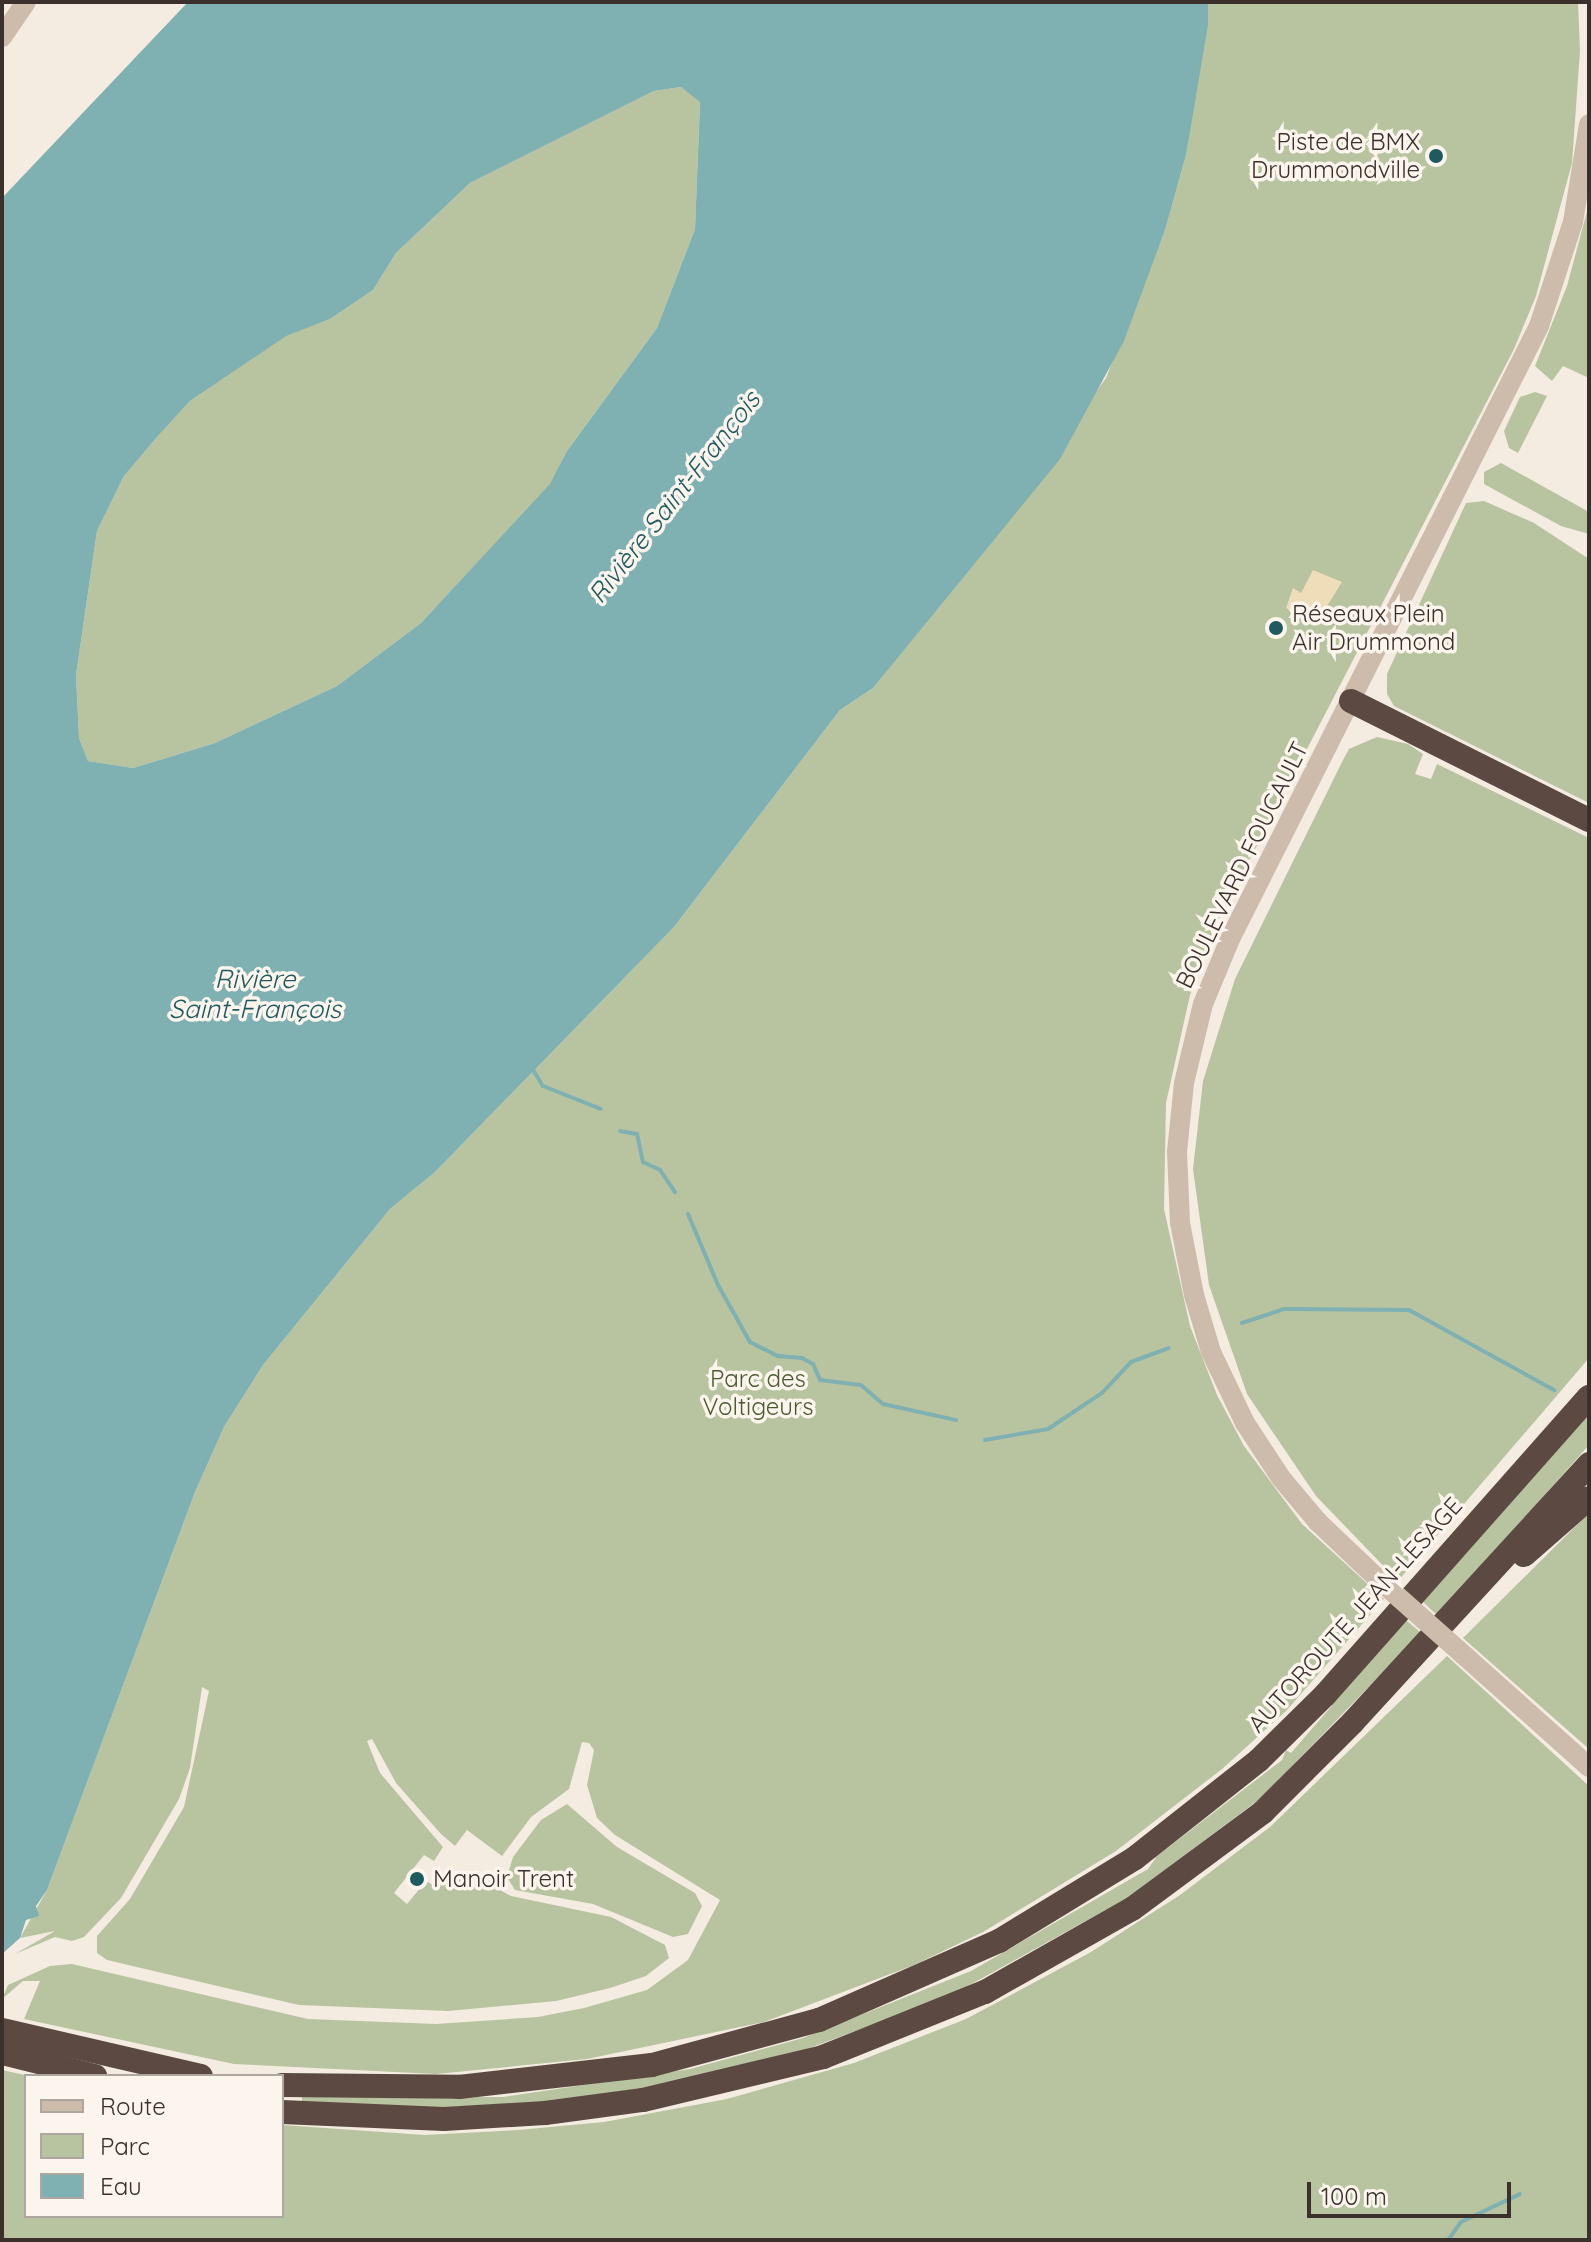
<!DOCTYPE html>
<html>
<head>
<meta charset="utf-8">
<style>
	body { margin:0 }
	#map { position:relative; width:1591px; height:2242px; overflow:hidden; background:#f4ebe1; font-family:Quicksand,sans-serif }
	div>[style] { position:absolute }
	.green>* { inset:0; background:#b8c4a0 }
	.sand>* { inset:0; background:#efdcb8 }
	.water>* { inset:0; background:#7fb0b2 }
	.stream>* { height:4px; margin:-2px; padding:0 2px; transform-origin:2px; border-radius:2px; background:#7fb0b2 }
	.tertiary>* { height:20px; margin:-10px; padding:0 10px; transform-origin:10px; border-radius:10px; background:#cdbbac }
	.motorway>* { height:24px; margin:-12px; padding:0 12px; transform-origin:12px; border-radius:12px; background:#5c4a42 }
	.tertiary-bridge>* { height:20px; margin:-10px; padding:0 10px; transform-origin:10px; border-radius:10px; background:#cdbbac }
	.dots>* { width:22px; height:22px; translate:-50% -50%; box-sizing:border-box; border:4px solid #fbf5ee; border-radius:50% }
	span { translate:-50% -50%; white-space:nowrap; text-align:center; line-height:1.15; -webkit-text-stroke:7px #fbf5ee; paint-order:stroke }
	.poi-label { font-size:24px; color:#3b302b }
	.right { translate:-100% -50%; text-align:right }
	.left { translate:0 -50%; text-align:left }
	.street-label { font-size:24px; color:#3b302b }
	.park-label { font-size:24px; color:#4a5a2e }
	.water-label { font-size:26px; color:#1f5a5e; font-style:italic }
	.frame { position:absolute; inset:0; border:4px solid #3b302b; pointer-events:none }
	.legend { position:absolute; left:24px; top:2074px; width:260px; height:144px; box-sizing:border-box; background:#fbf5ee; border:2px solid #aea6a0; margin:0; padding:10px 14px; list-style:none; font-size:24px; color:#3b302b }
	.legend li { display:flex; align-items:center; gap:16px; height:40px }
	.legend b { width:40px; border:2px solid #aea6a0 }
	.scale { position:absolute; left:1307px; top:2182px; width:204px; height:36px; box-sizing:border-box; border:4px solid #3b302b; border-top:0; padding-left:10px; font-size:24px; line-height:28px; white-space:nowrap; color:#3b302b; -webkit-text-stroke:6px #fbf5ee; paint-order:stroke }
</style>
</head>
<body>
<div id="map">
	<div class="green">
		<i style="clip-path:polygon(1208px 2px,1578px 2px,1580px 51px,1572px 163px,1536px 296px,1514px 349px,1219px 919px,1190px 995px,1166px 1103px,1164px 1209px,1190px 1326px,1217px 1395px,1244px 1446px,1302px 1524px,1384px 1599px,1286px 1711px,1222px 1769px,1116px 1851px,983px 1932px,914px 1965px,764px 2022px,587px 2059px,436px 2074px,234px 2064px,24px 2019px,40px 1981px,23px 1981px,2px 1999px,8px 1985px,50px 1966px,72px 1964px,308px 2019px,436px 2024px,538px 2017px,584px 2008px,647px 1990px,688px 1960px,720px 1900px,615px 1835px,597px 1818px,587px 1785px,594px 1750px,589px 1743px,582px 1742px,569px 1789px,531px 1817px,502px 1856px,467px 1830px,455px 1846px,441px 1834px,396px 1783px,372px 1739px,367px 1741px,380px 1773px,443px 1847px,434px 1861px,424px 1855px,394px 1893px,407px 1904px,426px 1881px,433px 1885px,465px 1871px,511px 1896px,611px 1917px,665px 1945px,669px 1958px,646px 1976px,610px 1988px,556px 2001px,448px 2011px,299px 2005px,107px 1960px,97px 1953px,97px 1936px,130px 1899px,184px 1807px,209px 1691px,202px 1687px,190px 1768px,179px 1799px,121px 1898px,84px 1937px,72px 1941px,55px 1937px,15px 1954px,55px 1931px,20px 1938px,47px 1890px,195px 1492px,224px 1427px,263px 1365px,390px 1209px,435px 1172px,674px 927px,840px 710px,873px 688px,975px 560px,1106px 378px,1166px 227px,1186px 155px)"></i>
		<i style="clip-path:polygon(681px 87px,700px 101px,695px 229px,657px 328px,567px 451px,551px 484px,421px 623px,337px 686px,215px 743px,133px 768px,88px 761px,79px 738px,76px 675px,97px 531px,124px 476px,158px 436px,190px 401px,286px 335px,330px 319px,373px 290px,396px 253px,470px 183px,654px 91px)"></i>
		<i style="clip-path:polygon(1589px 204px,1589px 378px,1563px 366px,1552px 381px,1535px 366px,1567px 286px)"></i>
		<i style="clip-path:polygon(1535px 392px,1547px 396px,1518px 453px,1509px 448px,1504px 431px,1520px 397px)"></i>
		<i style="clip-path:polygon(1501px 463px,1589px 512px,1589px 534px,1561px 526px,1484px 484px,1484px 472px)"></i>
		<i style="clip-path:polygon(1484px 501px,1534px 523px,1589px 559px,1589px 803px,1394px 706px,1387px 694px,1387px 674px,1466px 503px)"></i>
		<i style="clip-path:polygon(1377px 737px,1408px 744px,1423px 754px,1415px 774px,1431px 779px,1437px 764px,1589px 838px,1589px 1358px,1398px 1581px,1316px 1496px,1247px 1394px,1209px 1285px,1193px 1169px,1203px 1081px,1235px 979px,1343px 760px,1349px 749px)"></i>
		<i style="clip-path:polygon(1589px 1414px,1589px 1445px,1438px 1616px,1423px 1602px)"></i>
		<i style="clip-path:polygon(1589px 1513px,1589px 1749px,1463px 1638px)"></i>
		<i style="clip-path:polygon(1406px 1620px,1421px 1633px,1261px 1798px,1127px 1898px,950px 1996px,807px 2049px,635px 2090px,554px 2101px,419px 2109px,302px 2103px,302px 2097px,503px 2097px,690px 2069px,803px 2038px,971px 1971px,1148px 1869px,1157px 1856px,1282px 1760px,1286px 1750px,1291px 1753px)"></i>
		<i style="clip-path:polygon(1447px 1656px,1589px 1786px,1589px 2240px,2px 2240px,2px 2070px,29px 2076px,26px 2216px,282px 2216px,282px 2125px,425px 2135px,518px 2130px,604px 2122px,727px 2099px,854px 2063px,966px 2019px,1091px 1952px,1180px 1895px,1270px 1827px)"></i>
		<i style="clip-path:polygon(567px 1804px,617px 1847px,695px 1893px,702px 1906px,688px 1934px,673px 1937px,593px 1904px,515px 1890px,507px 1877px,513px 1857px,541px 1820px)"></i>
	</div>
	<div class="sand">
		<i style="clip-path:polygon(1313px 570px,1342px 582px,1316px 624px,1286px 608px,1293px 588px,1301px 593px)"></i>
	</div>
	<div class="water">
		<i style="clip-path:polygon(evenodd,188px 2px,1208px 2px,1208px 25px,1186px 155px,1166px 227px,1124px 341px,1060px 459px,873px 688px,840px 710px,674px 927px,435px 1172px,390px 1209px,263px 1365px,224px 1427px,195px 1492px,47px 1890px,36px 1906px,39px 1916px,26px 1920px,20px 1938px,2px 1954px,2px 198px,188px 2px,681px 87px,700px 102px,695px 229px,657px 328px,567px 451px,550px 484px,421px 623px,337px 686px,215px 743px,133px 768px,88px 761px,79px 738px,76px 675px,97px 531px,124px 476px,158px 436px,190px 401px,286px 336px,330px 319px,373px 290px,396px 253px,470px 183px,654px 91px,681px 87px)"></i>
	</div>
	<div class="stream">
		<i style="left:532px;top:1068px;width:21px;rotate:59deg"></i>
		<i style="left:543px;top:1086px;width:62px;rotate:21.6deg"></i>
		<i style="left:620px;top:1131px;width:17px;rotate:10deg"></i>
		<i style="left:637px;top:1134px;width:29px;rotate:78deg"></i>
		<i style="left:643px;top:1162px;width:19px;rotate:25deg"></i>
		<i style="left:660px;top:1170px;width:27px;rotate:56deg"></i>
		<i style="left:688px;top:1214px;width:77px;rotate:67.1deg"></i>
		<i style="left:718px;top:1285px;width:65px;rotate:60.7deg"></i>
		<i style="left:750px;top:1342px;width:31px;rotate:27deg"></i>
		<i style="left:778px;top:1356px;width:24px;rotate:5deg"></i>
		<i style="left:802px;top:1358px;width:13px;rotate:29deg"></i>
		<i style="left:813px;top:1364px;width:17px;rotate:66deg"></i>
		<i style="left:820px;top:1380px;width:41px;rotate:7deg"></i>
		<i style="left:861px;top:1385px;width:29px;rotate:41deg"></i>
		<i style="left:883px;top:1404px;width:75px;rotate:12.4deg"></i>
		<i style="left:1242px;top:1323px;width:44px;rotate:-18.4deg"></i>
		<i style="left:1284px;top:1309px;width:125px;rotate:0.5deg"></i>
		<i style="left:1409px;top:1310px;width:166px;rotate:28.9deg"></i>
		<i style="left:985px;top:1440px;width:64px;rotate:-9.9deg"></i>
		<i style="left:1048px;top:1429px;width:65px;rotate:-33.7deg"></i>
		<i style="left:1102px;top:1393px;width:42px;rotate:-46.9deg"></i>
		<i style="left:1131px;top:1362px;width:40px;rotate:-20.2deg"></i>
		<i style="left:1448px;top:2240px;width:22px;rotate:-54deg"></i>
		<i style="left:1461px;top:2222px;width:65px;rotate:-25.4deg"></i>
	</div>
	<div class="tertiary">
		<i style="left:2px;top:37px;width:42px;rotate:-55.6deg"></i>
		<i style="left:1378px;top:1579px;width:83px;rotate:-136.5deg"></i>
		<i style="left:1318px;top:1522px;width:57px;rotate:-130.1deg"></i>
		<i style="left:1281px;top:1478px;width:66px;rotate:-123.2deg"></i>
		<i style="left:1245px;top:1423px;width:79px;rotate:-115.6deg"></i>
		<i style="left:1211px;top:1352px;width:59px;rotate:-106.6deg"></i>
		<i style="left:1194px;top:1295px;width:73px;rotate:-101deg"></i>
		<i style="left:1180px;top:1223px;width:71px;rotate:-92.4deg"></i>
		<i style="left:1177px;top:1152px;width:69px;rotate:-84.2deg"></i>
		<i style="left:1184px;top:1083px;width:81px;rotate:-76.5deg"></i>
		<i style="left:1203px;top:1004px;width:70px;rotate:-67.4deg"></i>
		<i style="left:1230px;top:939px;width:686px;rotate:-63.25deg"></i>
		<i style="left:1539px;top:326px;width:109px;rotate:-71.9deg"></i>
		<i style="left:1573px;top:222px;width:99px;rotate:-80.7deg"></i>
		<i style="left:1466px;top:1657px;width:165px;rotate:41.8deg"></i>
	</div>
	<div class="motorway">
		<i style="left:1351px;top:701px;width:266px;rotate:26.6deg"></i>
		<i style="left:1524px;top:1555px;width:86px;rotate:-41.2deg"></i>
		<i style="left:2px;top:2030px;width:204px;rotate:13deg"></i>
		<i style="left:2px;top:2053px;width:96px;rotate:13.9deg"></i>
		<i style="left:282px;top:2085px;width:177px;rotate:0.6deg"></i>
		<i style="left:459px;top:2087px;width:194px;rotate:-6.5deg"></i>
		<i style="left:652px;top:2065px;width:173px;rotate:-15.1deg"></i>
		<i style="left:819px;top:2020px;width:197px;rotate:-23.7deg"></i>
		<i style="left:999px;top:1941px;width:159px;rotate:-31.4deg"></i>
		<i style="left:1135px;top:1858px;width:158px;rotate:-38.3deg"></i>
		<i style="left:1259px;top:1760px;width:93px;rotate:-44.6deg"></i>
		<i style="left:1325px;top:1695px;width:398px;rotate:-48.5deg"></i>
		<i style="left:282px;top:2112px;width:162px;rotate:2.5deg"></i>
		<i style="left:444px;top:2119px;width:101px;rotate:-3.4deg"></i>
		<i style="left:545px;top:2113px;width:99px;rotate:-7.6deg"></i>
		<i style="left:643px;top:2100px;width:185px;rotate:-13.4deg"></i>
		<i style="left:823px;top:2057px;width:175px;rotate:-21.9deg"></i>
		<i style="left:985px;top:1992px;width:169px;rotate:-29.5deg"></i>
		<i style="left:1132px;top:1909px;width:163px;rotate:-36.5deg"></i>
		<i style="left:1263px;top:1812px;width:127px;rotate:-45deg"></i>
		<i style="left:1353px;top:1722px;width:350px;rotate:-47.5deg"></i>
	</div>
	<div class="tertiary-bridge">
		<i style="left:1378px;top:1579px;width:118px;rotate:41.6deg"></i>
	</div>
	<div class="dots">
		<i style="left:1436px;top:156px;background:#1f5a5e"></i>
		<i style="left:1276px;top:628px;background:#1f5a5e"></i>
		<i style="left:417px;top:1879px;background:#1f5a5e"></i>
	</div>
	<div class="poi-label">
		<span class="right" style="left:1420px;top:156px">Piste de BMX<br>Drummondville</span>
		<span class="left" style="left:1292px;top:628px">Réseaux Plein<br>Air Drummond</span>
		<span class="left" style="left:433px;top:1879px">Manoir Trent</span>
	</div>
	<div class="street-label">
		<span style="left:1242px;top:865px;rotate:-64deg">BOULEVARD FOUCAULT</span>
		<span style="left:1355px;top:1615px;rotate:-48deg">AUTOROUTE JEAN-LESAGE</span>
	</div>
	<div class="park-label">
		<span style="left:758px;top:1393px">Parc des<br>Voltigeurs</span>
	</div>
	<div class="water-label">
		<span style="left:674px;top:497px;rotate:-52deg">Rivière Saint-François</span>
		<span style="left:255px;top:994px">Rivière<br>Saint-François</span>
	</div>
	<div class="frame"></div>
	<ul class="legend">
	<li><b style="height:10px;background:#cdbbac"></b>Route</li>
	<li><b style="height:22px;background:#b8c4a0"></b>Parc</li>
	<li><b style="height:22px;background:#7fb0b2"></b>Eau</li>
	</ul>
	<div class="scale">100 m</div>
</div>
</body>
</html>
